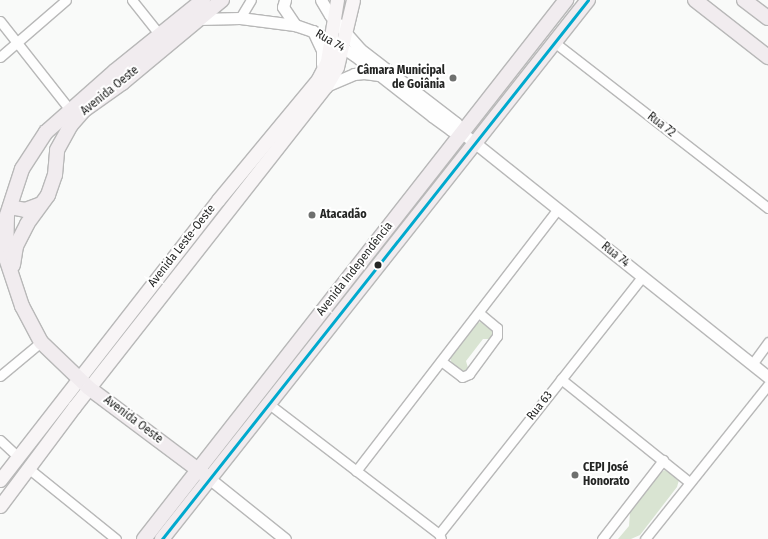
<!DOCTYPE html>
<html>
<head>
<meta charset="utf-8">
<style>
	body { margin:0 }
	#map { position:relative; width:768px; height:539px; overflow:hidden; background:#f9faf9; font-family:"Fira Sans Condensed",sans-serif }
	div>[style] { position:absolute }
	.green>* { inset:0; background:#d9e4d2 }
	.roads { filter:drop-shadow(1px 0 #b8b8b8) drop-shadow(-1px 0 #b8b8b8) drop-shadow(0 1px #b8b8b8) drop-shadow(0 -1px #b8b8b8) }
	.minor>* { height:9px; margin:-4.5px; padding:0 4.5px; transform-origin:4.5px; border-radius:4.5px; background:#fefefe }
	.tertiary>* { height:11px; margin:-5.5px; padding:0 5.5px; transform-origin:5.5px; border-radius:5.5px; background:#fefefe }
	.secondary>* { height:13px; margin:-6.5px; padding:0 6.5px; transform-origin:6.5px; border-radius:6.5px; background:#f8f5f6 }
	.primary>* { height:14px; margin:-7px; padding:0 7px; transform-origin:7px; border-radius:7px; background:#f1ecef }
	.bus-1>* { height:3px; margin:-1.5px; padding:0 1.5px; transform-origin:1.5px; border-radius:1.5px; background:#00a9ce }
	.dots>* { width:11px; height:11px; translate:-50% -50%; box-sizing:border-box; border:2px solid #fff; border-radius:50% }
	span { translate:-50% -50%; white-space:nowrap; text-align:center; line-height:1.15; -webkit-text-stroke:4px #fff; paint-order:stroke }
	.street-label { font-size:12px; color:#242524 }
	.poi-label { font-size:12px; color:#242524; font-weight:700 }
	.right { translate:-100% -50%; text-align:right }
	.left { translate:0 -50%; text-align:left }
</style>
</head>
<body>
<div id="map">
	<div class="green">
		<i style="clip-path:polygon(481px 322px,492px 330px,493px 335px,490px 339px,483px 339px,466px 361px,468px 368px,465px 372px,462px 372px,452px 364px,450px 358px,476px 323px)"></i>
		<i style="clip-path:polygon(665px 470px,679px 480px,677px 487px,640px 535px,631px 539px,618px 539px,629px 526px,630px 512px,660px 473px)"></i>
	</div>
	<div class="roads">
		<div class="minor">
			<i style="left:132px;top:0;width:43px;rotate:51.5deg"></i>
			<i style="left:240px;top:18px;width:21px;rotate:-59deg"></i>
			<i style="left:0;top:21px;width:113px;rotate:51.8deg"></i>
			<i style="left:554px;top:42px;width:271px;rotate:37.8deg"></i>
			<i style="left:0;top:57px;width:87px;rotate:-40.8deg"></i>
			<i style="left:441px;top:361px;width:26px;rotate:37deg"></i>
			<i style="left:462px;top:377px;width:8px;rotate:-23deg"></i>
			<i style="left:469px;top:374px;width:47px;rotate:-53.6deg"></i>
			<i style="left:497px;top:336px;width:8px;rotate:-90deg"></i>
			<i style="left:497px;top:328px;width:23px;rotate:-140deg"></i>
			<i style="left:753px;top:363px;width:26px;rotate:-54deg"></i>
			<i style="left:0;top:376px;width:53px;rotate:-39.7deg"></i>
			<i style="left:561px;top:379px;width:164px;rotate:38.8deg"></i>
			<i style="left:269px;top:404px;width:214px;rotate:37.4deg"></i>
			<i style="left:439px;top:534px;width:5px;rotate:68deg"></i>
			<i style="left:0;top:440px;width:26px;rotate:43deg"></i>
			<i style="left:28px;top:468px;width:113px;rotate:38.9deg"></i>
			<i style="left:356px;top:471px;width:331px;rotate:-52.4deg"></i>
			<i style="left:439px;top:534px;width:328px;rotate:-51.7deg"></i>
			<i style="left:602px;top:539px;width:100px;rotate:-52.3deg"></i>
			<i style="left:645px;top:539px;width:197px;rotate:-51.4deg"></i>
		</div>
		<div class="tertiary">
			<i style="left:285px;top:0;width:7px;rotate:106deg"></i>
			<i style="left:283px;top:7px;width:22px;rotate:56deg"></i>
			<i style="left:321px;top:0;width:17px;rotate:59deg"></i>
			<i style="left:330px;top:15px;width:45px;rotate:48.6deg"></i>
			<i style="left:360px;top:49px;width:121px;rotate:37.6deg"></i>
			<i style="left:456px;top:123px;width:10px;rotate:61deg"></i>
			<i style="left:198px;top:19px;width:42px;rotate:-1.4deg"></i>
			<i style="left:240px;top:18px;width:55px;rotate:7.3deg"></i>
			<i style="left:295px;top:25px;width:18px;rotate:19deg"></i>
			<i style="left:312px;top:31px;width:28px;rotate:27deg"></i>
			<i style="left:337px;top:44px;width:20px;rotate:33deg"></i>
			<i style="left:354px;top:55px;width:99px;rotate:38deg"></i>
			<i style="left:432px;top:116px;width:24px;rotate:36deg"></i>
			<i style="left:451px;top:130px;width:10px;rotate:11deg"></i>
			<i style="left:461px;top:132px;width:18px;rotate:38deg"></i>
			<i style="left:475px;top:143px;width:375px;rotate:38.6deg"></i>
			<i style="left:313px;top:31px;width:21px;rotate:65deg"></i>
			<i style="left:322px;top:50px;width:14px;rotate:90deg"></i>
			<i style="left:326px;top:86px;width:30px;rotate:-23deg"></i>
			<i style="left:354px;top:74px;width:10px;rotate:-6deg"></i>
			<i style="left:364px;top:73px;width:15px;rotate:8deg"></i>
			<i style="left:210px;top:479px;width:96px;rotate:38.7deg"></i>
		</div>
		<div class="secondary">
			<i style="left:0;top:480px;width:355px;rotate:-52.1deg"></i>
			<i style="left:218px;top:200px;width:157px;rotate:-50.4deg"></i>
			<i style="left:318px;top:79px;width:20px;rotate:-63deg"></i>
			<i style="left:327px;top:61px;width:62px;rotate:-80.7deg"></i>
			<i style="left:0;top:506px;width:124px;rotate:-53.2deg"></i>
			<i style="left:74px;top:407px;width:408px;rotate:-51.9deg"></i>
			<i style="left:326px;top:86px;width:22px;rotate:-60deg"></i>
			<i style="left:337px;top:67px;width:69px;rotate:-76.6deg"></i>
		</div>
		<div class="primary">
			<i style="left:203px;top:0;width:113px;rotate:141.1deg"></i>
			<i style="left:115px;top:71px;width:92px;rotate:138.5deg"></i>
			<i style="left:46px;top:132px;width:44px;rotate:123deg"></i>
			<i style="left:22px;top:169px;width:48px;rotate:108.1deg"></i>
			<i style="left:7px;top:215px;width:43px;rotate:91.3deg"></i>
			<i style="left:6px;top:258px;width:51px;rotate:71.6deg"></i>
			<i style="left:22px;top:306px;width:41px;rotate:62.2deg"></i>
			<i style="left:41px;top:342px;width:66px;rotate:43.8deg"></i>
			<i style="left:89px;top:388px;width:145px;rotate:36.9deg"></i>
			<i style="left:695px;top:0;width:93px;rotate:38deg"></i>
			<i style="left:744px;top:0;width:30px;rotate:37deg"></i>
			<i style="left:10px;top:207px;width:15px;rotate:11deg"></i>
			<i style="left:25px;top:210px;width:15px;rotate:-20deg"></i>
			<i style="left:13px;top:265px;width:19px;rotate:-81deg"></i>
			<i style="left:16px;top:246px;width:25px;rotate:-63deg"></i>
			<i style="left:27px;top:224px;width:36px;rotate:-54deg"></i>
			<i style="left:48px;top:195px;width:21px;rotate:-71deg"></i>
			<i style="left:55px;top:175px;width:25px;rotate:-85deg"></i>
			<i style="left:57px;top:150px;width:29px;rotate:-61deg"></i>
			<i style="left:71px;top:125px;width:20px;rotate:-49deg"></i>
			<i style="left:84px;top:110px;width:47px;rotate:-35.4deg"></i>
			<i style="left:122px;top:83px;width:130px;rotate:-39.7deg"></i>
			<i style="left:144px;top:539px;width:685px;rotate:-51.94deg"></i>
			<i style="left:162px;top:539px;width:687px;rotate:-51.68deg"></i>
		</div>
	</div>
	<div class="bus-1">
		<i style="left:162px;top:539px;width:687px;rotate:-51.68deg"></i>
	</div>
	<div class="dots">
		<i style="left:453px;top:78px;background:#6f706f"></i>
		<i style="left:312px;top:215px;background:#6f706f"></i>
		<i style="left:378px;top:265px;background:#242524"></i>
		<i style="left:575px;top:475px;background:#6f706f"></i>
	</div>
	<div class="street-label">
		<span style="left:330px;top:41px;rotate:30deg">Rua 74</span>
		<span style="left:110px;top:91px;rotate:-39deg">Avenida Oeste</span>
		<span style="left:661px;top:125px;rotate:38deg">Rua 72</span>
		<span style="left:182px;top:246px;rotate:-52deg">Avenida Leste-Oeste</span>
		<span style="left:615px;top:255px;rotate:39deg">Rua 74</span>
		<span style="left:355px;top:269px;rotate:-52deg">Avenida Independência</span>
		<span style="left:540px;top:406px;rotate:-52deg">Rua 63</span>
		<span style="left:133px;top:420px;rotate:37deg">Avenida Oeste</span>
	</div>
	<div class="poi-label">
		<span class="right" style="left:445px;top:78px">Câmara Municipal<br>de Goiânia</span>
		<span class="left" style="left:320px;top:215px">Atacadão</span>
		<span class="left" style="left:583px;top:475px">CEPI José<br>Honorato</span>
	</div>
</div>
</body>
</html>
